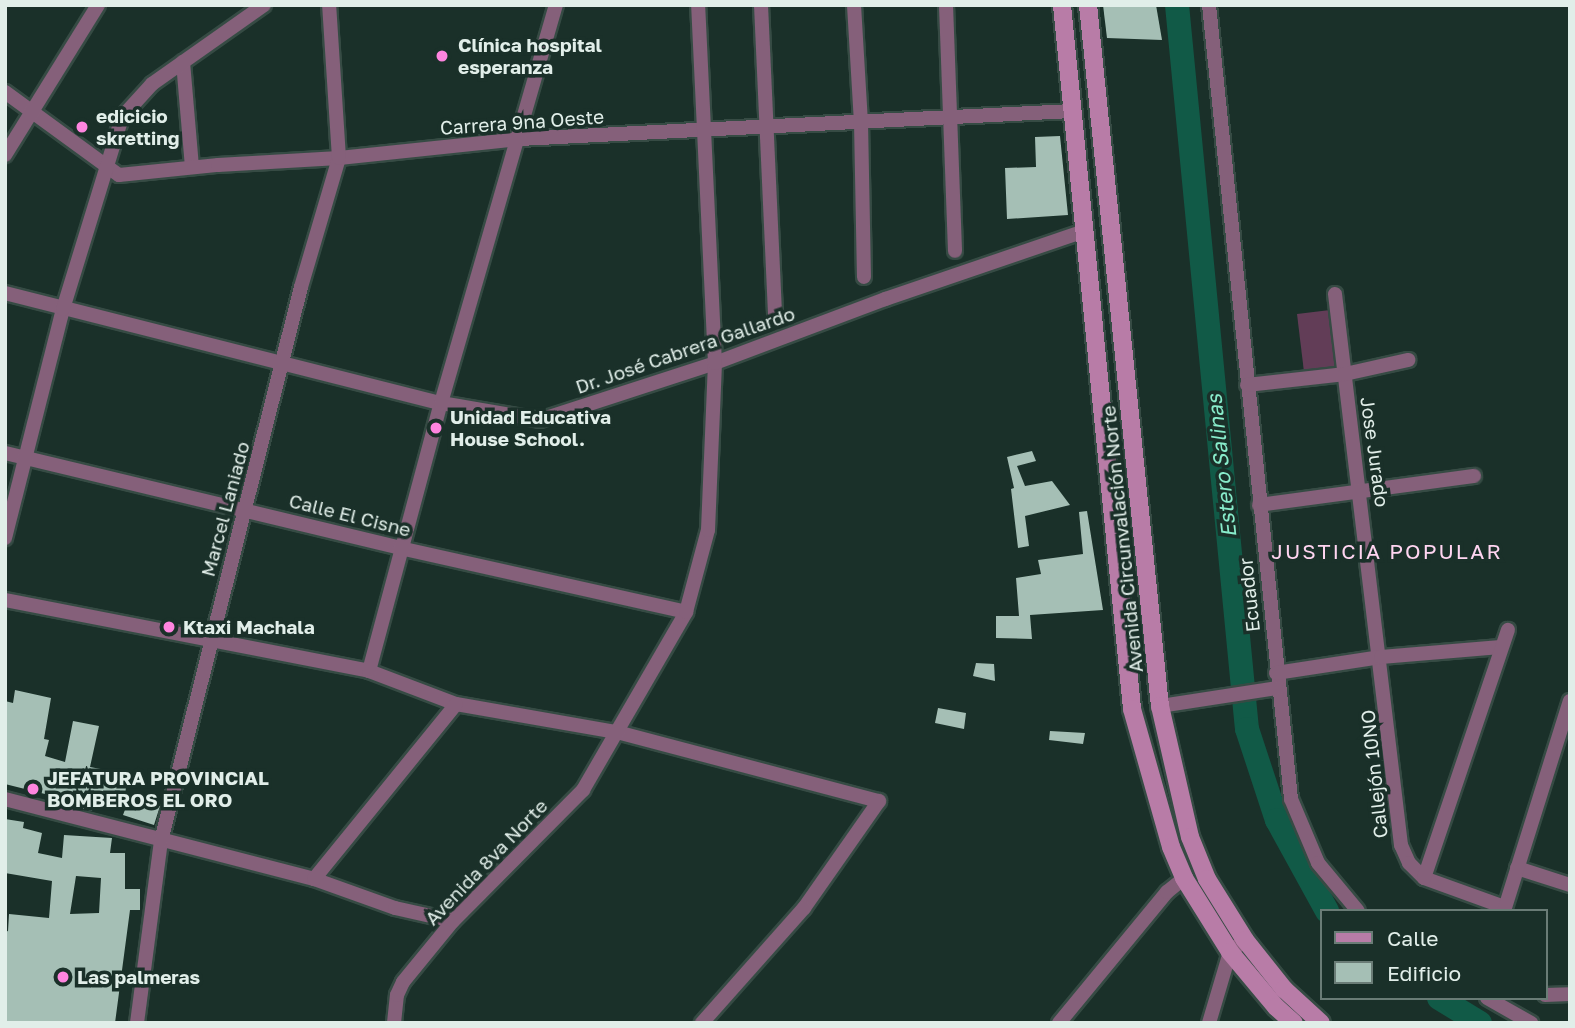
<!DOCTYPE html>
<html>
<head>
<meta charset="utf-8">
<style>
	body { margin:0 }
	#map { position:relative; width:1575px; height:1028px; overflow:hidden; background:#1a3029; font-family:"Golos Text",sans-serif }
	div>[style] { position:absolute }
	.green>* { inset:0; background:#623d57 }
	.river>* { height:24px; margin:-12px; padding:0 12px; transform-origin:12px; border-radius:12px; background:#115a47 }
	.building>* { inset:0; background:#a5bfb5 }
	.roads { filter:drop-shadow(2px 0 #364b44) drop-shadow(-2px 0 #364b44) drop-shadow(0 2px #364b44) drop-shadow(0 -2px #364b44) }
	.minor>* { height:14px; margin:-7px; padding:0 7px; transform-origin:7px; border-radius:7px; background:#85607a }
	.secondary>* { height:18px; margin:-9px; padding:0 9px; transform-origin:9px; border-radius:9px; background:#b87ca7 }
	.dots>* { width:19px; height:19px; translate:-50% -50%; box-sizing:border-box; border:4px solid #1a3029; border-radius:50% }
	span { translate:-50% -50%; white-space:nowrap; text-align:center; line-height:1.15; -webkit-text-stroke:7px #1a3029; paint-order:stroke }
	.poi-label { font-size:19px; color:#e1eee9; font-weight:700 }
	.left { translate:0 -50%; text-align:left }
	.street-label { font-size:19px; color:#e1eee9 }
	.water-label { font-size:21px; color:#88eccb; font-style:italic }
	.neighbourhood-label { font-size:21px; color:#ffd5f1; letter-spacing:2px }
	.frame { position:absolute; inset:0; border:7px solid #e1eee9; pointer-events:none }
	.legend { position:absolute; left:1320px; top:909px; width:228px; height:91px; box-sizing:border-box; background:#1a3029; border:2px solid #6a7c76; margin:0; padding:9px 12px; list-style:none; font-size:21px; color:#e1eee9 }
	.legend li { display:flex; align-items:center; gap:14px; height:35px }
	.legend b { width:35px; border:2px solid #6a7c76 }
</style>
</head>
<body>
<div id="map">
	<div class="green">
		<i style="clip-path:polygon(1330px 310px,1337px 368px,1304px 372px,1297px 314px)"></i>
	</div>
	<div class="river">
		<i style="left:1177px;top:5px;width:727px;rotate:84.48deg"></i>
		<i style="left:1247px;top:729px;width:96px;rotate:71.8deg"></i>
		<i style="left:1277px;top:820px;width:104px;rotate:61.2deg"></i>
		<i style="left:1439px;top:998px;width:48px;rotate:31.4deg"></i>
	</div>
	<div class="building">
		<i style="clip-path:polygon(1103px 5px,1156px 5px,1162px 40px,1107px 38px)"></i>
		<i style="clip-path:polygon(1060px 136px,1068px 215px,1007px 219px,1005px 168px,1036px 167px,1035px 137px)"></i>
		<i style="clip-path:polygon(1032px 451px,1036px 461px,1017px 466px,1025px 486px,1052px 481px,1070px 505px,1025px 516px,1029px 546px,1018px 548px,1011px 489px,1014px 488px,1007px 457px)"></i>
		<i style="clip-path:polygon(1087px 511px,1103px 610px,1030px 615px,1032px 639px,996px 638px,996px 616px,1019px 616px,1016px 578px,1041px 574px,1038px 560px,1083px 554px,1079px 512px)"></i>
		<i style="clip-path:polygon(976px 663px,994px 664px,995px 681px,973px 676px)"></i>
		<i style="clip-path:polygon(15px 690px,51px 698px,44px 739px,49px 740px,45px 756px,65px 762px,73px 721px,99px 726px,90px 767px,106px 770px,105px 776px,127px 781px,125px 794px,160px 806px,154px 825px,123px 815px,126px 807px,95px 800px,92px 811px,52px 801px,53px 796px,5px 784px,5px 701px,13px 703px)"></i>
		<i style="clip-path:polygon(938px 708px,966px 713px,964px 729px,935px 723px)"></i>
		<i style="clip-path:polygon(1050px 731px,1085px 733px,1083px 744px,1049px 740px)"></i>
		<i style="clip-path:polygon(evenodd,5px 819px,24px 822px,23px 828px,42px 833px,38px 853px,62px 858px,64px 835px,112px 838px,110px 853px,125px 853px,125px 889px,140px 889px,140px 910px,130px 910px,115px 1023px,5px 1023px,5px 932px,8px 931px,9px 914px,49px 918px,52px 881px,5px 873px,5px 819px,76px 876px,101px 878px,99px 913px,70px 914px,76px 876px)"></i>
	</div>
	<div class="roads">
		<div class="minor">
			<i style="left:761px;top:5px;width:310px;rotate:87.4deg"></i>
			<i style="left:854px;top:5px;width:117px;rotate:86.6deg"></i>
			<i style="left:861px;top:122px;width:155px;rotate:88.9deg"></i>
			<i style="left:946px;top:5px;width:246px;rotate:87.9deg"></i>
			<i style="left:1209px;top:5px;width:798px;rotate:84.1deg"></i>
			<i style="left:1291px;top:799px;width:69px;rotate:67.1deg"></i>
			<i style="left:1318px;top:863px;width:62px;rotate:50.2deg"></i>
			<i style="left:183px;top:62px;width:105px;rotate:85.1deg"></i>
			<i style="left:5px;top:92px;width:141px;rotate:36.1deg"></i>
			<i style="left:119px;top:175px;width:100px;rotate:-5.8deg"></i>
			<i style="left:218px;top:165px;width:121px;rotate:-3.3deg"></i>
			<i style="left:339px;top:158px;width:181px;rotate:-6deg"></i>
			<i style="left:519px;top:139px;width:553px;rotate:-2.9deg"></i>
			<i style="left:5px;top:155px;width:176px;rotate:-58.2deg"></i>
			<i style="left:5px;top:293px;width:450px;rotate:14.2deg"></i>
			<i style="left:441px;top:403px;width:100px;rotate:9.7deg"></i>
			<i style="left:540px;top:420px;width:184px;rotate:-18deg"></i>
			<i style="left:715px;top:363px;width:182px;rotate:-20.6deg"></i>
			<i style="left:885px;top:299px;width:211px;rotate:-18.8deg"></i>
			<i style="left:1335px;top:294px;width:555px;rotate:83.17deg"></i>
			<i style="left:1401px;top:845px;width:20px;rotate:66deg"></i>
			<i style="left:1409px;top:863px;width:21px;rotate:45deg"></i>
			<i style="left:1424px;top:878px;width:85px;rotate:19.9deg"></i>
			<i style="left:1247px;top:385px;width:99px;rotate:-6.4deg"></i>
			<i style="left:1345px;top:374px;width:65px;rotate:-12.5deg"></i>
			<i style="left:5px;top:453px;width:406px;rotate:13.5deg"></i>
			<i style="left:400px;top:548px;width:293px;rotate:12.6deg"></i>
			<i style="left:1259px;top:505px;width:217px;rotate:-7.7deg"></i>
			<i style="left:5px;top:538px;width:236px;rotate:-75.8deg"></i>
			<i style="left:63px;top:309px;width:201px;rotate:-72.9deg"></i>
			<i style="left:122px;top:117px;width:45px;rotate:-47.7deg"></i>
			<i style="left:152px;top:84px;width:137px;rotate:-35.2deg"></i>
			<i style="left:5px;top:600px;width:371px;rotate:11deg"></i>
			<i style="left:369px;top:671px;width:93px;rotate:20.8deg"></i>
			<i style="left:456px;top:704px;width:163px;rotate:9.9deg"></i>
			<i style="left:617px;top:732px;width:271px;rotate:14.8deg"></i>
			<i style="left:879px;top:801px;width:131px;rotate:125deg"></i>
			<i style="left:804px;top:908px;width:154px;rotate:131.6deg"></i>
			<i style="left:369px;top:671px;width:278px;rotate:-75deg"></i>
			<i style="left:441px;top:403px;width:414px;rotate:-73.9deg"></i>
			<i style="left:1276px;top:673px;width:106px;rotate:-8.7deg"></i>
			<i style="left:1381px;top:657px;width:120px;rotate:-4.8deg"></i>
			<i style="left:1160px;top:706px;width:119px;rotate:-8.7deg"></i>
			<i style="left:5px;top:799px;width:319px;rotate:14.5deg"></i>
			<i style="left:314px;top:879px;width:86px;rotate:19.7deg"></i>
			<i style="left:395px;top:908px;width:59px;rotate:12.6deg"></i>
			<i style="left:1517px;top:868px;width:56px;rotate:17.8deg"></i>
			<i style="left:1424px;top:878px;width:262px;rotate:-71.3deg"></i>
			<i style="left:314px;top:879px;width:225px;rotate:-50.9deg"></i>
			<i style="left:1504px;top:911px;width:220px;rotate:-72.6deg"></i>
			<i style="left:1545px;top:995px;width:25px;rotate:-2deg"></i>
			<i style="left:1487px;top:998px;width:51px;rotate:29.6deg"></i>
			<i style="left:137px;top:1023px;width:184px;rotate:-82.5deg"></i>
			<i style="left:161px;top:841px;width:571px;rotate:-75.82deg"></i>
			<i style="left:301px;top:287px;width:134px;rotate:-73.6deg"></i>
			<i style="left:339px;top:158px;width:153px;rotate:-93.7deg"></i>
			<i style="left:394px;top:1023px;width:28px;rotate:-84deg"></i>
			<i style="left:397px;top:995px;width:14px;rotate:-65deg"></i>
			<i style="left:403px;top:982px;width:79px;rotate:-50.7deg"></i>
			<i style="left:453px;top:921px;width:185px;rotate:-45.2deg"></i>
			<i style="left:583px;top:790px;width:206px;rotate:-59.9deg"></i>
			<i style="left:686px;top:612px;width:85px;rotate:-75deg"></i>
			<i style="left:708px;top:530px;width:167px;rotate:-87.6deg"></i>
			<i style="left:715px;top:363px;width:358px;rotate:-92.7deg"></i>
			<i style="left:1059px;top:1023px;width:170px;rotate:-50.5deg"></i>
			<i style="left:1167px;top:892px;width:22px;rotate:-39deg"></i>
			<i style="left:1209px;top:1023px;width:74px;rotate:-73.5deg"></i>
			<i style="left:1230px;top:952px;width:19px;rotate:-39deg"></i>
		</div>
		<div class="secondary">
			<i style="left:1062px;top:5px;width:707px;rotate:84.32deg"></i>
			<i style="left:1132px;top:709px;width:143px;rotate:74.2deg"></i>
			<i style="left:1171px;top:847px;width:34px;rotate:67deg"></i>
			<i style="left:1184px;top:878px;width:87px;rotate:58.1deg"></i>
			<i style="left:1230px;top:952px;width:72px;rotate:50.1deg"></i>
			<i style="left:1276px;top:1007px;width:24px;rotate:42deg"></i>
			<i style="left:1088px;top:5px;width:705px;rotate:84.14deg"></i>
			<i style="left:1160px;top:706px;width:134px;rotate:77.1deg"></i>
			<i style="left:1190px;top:837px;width:45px;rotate:68deg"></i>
			<i style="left:1207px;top:879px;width:72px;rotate:58.1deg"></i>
			<i style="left:1245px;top:940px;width:63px;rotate:51.5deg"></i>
			<i style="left:1284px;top:989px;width:50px;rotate:42.6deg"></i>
		</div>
	</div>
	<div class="dots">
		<i style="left:442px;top:56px;background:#fe85df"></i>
		<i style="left:82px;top:127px;background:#fe85df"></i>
		<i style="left:436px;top:428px;background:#fe85df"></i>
		<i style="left:169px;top:627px;background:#fe85df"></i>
		<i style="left:33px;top:789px;background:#fe85df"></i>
		<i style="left:63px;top:977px;background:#fe85df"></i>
	</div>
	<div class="poi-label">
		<span class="left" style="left:458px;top:56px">Clínica hospital<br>esperanza</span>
		<span class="left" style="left:96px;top:127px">edicicio<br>skretting</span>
		<span class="left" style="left:450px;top:428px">Unidad Educativa<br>House School.</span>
		<span class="left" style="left:183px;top:627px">Ktaxi Machala</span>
		<span class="left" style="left:47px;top:789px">JEFATURA PROVINCIAL<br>BOMBEROS EL ORO</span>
		<span class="left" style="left:77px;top:977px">Las palmeras</span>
	</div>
	<div class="street-label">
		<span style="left:522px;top:122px;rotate:-4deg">Carrera 9na Oeste</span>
		<span style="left:685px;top:350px;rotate:-19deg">Dr. José Cabrera Gallardo</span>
		<span style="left:1375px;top:452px;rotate:82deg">Jose Jurado</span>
		<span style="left:225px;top:509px;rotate:-75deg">Marcel Laniado</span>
		<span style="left:350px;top:515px;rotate:14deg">Calle El Cisne</span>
		<span style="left:1122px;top:539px;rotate:-96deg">Avenida Circunvalación Norte</span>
		<span style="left:1249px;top:595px;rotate:-96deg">Ecuador</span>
		<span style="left:1374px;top:774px;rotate:-96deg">Callejón 10NO</span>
		<span style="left:486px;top:862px;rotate:-46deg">Avenida 8va Norte</span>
	</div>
	<div class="water-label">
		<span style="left:1221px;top:466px;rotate:-96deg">Estero Salinas</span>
	</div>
	<div class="neighbourhood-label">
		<span style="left:1387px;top:551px">JUSTICIA POPULAR</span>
	</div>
	<div class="frame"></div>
	<ul class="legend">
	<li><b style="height:9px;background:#b87ca7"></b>Calle</li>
	<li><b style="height:19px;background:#a5bfb5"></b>Edificio</li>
	</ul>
</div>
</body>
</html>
